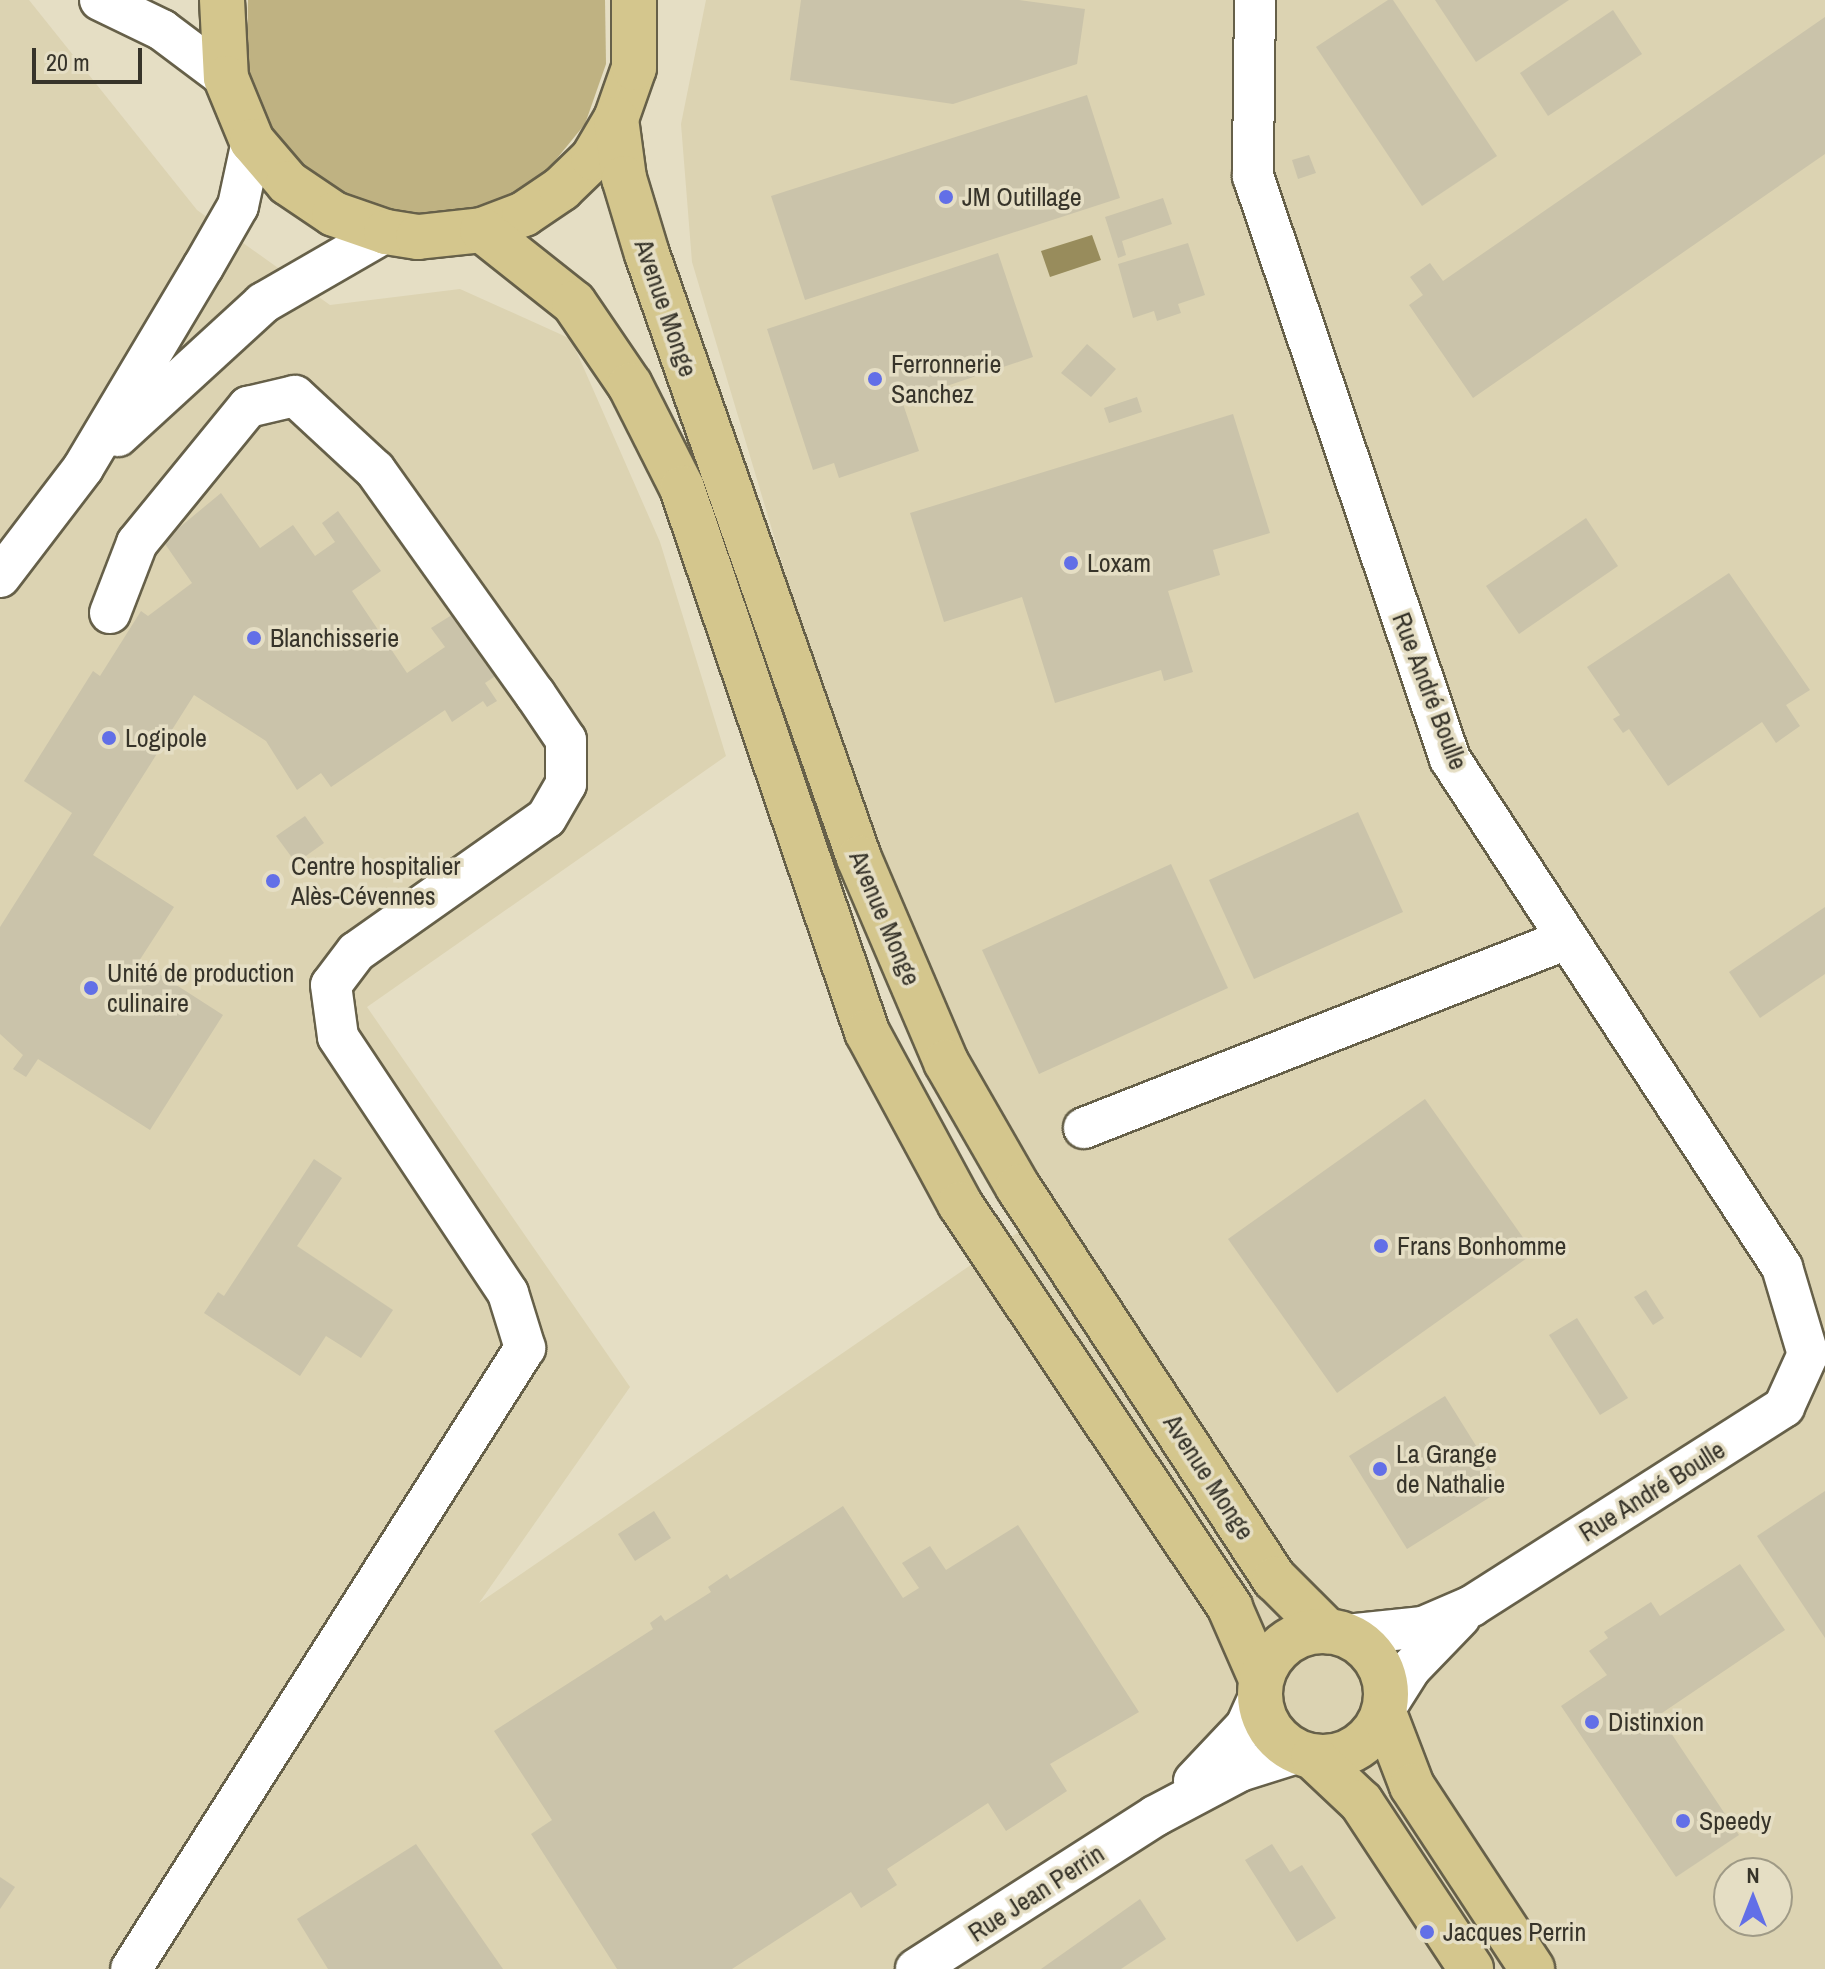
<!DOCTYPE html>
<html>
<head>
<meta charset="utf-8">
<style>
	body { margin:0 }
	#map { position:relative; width:1825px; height:1969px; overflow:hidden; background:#e5dec4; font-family:"Archivo Narrow",sans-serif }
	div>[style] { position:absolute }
	.built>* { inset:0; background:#dcd3b2 }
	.green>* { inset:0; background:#bfb282 }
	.water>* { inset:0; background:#988c5c }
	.building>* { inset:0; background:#cac3aa }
	.roads { filter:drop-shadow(2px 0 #666049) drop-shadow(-2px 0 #666049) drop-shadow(0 2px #666049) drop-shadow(0 -2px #666049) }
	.minor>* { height:40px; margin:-20px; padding:0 20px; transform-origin:20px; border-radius:20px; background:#fff }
	.major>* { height:44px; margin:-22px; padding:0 22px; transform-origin:22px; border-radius:22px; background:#d4c68d }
	.major>.ring { margin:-22px; padding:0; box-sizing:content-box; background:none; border:44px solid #d4c68d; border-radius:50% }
	.dots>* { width:22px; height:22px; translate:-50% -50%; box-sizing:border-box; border:4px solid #e5dec4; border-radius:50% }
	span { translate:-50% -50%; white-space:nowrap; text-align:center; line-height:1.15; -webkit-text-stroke:7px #e5dec4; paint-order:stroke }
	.poi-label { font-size:26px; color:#37342a }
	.left { translate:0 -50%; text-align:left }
	.street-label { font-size:26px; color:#37342a }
	.north { position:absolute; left:1713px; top:1857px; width:80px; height:80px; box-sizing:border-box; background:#e5dec4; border:2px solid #9f9a86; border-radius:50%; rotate:0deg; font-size:22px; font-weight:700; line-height:32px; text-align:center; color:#37342a }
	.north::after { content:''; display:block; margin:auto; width:28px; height:36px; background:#626fe7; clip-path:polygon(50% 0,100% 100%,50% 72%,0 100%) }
	.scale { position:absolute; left:32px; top:48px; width:110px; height:36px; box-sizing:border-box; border:4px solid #37342a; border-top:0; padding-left:10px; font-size:24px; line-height:28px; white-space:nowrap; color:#37342a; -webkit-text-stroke:6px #e5dec4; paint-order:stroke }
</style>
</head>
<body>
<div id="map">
	<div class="built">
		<i style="clip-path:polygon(evenodd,0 0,29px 0,197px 210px,330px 305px,460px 289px,571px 339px,660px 542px,726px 756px,367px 1007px,630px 1387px,479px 1603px,1042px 1216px,985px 1112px,854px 804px,692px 262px,681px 124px,706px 0,1825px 0,1825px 1969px,0 1969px,0 0,1729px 1873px,1777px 1873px,1777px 1921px,1729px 1921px,1729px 1873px)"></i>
	</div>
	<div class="green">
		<i style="clip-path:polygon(248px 0,605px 0,606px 64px,585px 124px,545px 173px,519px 191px,460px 213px,397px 213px,337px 192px,311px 175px,269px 127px,247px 67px)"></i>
	</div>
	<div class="water">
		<i style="clip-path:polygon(1092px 235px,1101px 260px,1050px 277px,1041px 251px)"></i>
	</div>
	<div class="building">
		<i style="clip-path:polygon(801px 0,1019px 0,1085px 9px,1077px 64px,953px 104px,790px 80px)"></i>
		<i style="clip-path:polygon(1388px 0,1393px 0,1497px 156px,1422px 206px,1316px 47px)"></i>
		<i style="clip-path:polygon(1435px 0,1569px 0,1476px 62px)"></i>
		<i style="clip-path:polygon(1613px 10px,1642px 54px,1548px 116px,1520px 73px)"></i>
		<i style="clip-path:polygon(1825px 17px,1825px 154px,1473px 398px,1409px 305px,1423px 295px,1410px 277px,1430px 263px,1443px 281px)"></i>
		<i style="clip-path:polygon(1087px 95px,1120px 198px,805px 300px,771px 196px)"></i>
		<i style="clip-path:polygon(1309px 155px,1316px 173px,1298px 179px,1292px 160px)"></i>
		<i style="clip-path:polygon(1163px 198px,1172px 224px,1122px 241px,1126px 255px,1118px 258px,1105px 217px)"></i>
		<i style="clip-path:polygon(1188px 243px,1205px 295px,1178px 304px,1181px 313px,1157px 321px,1154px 311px,1133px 318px,1118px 264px)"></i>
		<i style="clip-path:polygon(998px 253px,1033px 357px,902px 401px,919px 451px,839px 478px,834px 463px,813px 470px,767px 329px)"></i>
		<i style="clip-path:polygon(1087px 344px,1116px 369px,1091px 397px,1061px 373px)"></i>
		<i style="clip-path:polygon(1137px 397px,1142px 412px,1109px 423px,1104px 408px)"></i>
		<i style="clip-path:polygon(1233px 414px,1270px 533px,1213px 550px,1220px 575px,1168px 591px,1193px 672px,1164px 681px,1161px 670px,1055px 703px,1022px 597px,944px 622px,910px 513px)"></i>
		<i style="clip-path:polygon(221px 493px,260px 548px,293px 525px,315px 556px,335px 542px,322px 523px,338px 511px,381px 571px,352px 591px,407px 673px,445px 647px,431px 628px,455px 613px,497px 675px,485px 683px,497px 701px,487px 707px,483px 701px,452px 722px,445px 710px,331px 787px,321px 773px,297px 790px,266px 741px,194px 695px,93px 855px,174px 907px,139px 961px,223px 1015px,150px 1130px,38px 1059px,26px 1077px,13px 1069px,23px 1055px,0 1034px,0 927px,72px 813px,24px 781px,93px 671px,100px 676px,141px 611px,148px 616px,192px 583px,163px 541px)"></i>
		<i style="clip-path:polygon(1586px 518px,1618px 566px,1519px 634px,1486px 586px)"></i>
		<i style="clip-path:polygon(1729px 573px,1810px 690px,1786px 705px,1800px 726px,1776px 743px,1762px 722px,1668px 786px,1629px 729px,1623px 733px,1613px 719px,1620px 715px,1587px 667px)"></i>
		<i style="clip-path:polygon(1358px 812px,1403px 912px,1254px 979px,1209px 880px)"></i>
		<i style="clip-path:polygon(305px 816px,324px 843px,296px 863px,276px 836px)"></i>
		<i style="clip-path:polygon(1171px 864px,1228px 988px,1039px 1074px,982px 950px)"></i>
		<i style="clip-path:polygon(1825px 907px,1825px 974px,1760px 1018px,1729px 972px)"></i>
		<i style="clip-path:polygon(1425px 1099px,1534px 1253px,1337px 1393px,1228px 1239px)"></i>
		<i style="clip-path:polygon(314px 1159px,342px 1178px,297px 1246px,393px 1310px,361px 1358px,326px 1336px,300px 1376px,204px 1313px,218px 1292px,224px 1296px)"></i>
		<i style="clip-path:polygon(1646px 1290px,1664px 1318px,1653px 1325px,1634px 1297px)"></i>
		<i style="clip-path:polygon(1577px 1318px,1628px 1398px,1600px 1415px,1549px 1335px)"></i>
		<i style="clip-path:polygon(1445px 1396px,1503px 1489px,1407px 1549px,1349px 1456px)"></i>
		<i style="clip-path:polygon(1825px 1491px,1825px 1638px,1757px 1536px)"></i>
		<i style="clip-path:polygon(843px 1506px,903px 1598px,919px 1588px,902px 1563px,930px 1546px,946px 1570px,1018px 1525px,1139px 1712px,1050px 1764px,1067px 1791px,1006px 1831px,988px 1803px,887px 1869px,897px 1885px,861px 1908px,851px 1892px,732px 1969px,617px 1969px,531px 1834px,552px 1820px,494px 1731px,653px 1629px,650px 1623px,661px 1615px,665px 1621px,711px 1592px,708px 1587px,727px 1574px,730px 1579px)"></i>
		<i style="clip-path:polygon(654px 1511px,671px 1538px,635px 1561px,618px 1534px)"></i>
		<i style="clip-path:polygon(1740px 1564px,1785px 1630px,1659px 1715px,1739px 1835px,1676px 1877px,1561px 1706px,1607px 1675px,1589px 1651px,1608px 1638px,1604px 1632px,1651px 1602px,1660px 1616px)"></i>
		<i style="clip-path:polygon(416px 1844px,503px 1969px,328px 1969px,297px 1919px)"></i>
		<i style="clip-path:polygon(1272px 1844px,1290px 1872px,1302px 1865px,1336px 1918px,1297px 1942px,1245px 1860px)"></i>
		<i style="clip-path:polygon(0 1877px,15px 1887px,0 1909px)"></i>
		<i style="clip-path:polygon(1140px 1899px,1166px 1939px,1121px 1969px,1041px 1969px)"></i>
	</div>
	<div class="roads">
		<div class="minor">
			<i style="left:100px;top:0;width:69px;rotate:25.8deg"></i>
			<i style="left:162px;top:30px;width:80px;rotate:36.9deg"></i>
			<i style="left:1255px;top:0;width:176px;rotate:90.7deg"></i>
			<i style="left:1253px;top:176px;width:615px;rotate:71.33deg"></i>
			<i style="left:1450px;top:759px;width:607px;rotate:56.83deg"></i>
			<i style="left:1782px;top:1267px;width:91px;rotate:73.4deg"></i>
			<i style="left:1808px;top:1354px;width:58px;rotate:114.4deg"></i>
			<i style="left:1784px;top:1407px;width:370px;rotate:147.5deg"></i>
			<i style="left:1472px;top:1606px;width:53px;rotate:156.8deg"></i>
			<i style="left:1423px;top:1627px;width:77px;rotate:174.1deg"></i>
			<i style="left:118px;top:436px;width:197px;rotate:-42.5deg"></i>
			<i style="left:263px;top:303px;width:142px;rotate:-30deg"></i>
			<i style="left:0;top:577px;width:137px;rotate:-52.7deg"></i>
			<i style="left:83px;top:468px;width:234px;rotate:-59.2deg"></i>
			<i style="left:203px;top:267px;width:70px;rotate:-60.2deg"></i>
			<i style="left:238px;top:206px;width:66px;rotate:-77.8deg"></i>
			<i style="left:110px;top:613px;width:75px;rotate:-68.9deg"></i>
			<i style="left:137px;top:543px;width:176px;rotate:-50.8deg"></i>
			<i style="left:248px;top:407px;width:48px;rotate:-13.2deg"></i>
			<i style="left:295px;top:396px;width:109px;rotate:42.8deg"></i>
			<i style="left:375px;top:470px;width:275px;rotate:54.5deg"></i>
			<i style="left:535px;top:694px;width:55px;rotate:56deg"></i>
			<i style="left:566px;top:740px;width:44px;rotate:90deg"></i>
			<i style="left:566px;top:784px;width:39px;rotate:120deg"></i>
			<i style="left:546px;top:818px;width:232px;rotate:144.8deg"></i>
			<i style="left:356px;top:952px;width:41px;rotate:127.1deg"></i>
			<i style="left:331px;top:985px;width:52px;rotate:82.3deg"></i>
			<i style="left:338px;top:1037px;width:307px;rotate:56.4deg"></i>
			<i style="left:508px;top:1293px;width:58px;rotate:72.8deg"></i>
			<i style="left:525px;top:1348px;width:735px;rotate:122.39deg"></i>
			<i style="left:1084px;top:1128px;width:519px;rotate:-21.37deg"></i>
			<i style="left:1386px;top:1707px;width:45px;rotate:-57.7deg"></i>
			<i style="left:1410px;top:1669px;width:72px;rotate:-46.1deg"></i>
			<i style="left:1194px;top:1781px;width:76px;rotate:-46.6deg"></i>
			<i style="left:1246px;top:1726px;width:32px;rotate:-66deg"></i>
			<i style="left:916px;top:1969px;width:284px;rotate:-32.6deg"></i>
			<i style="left:1155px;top:1816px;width:96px;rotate:-27.9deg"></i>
			<i style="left:1240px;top:1771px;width:60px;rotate:-17.5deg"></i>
		</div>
		<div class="major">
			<i style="left:222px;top:0;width:78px;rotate:87.1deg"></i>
			<i style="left:226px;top:78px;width:68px;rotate:67.6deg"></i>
			<i style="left:252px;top:141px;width:55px;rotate:49.4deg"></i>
			<i style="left:288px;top:183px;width:55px;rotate:34deg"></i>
			<i style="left:334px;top:214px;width:55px;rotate:19.1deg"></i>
			<i style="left:386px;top:232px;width:32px;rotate:9deg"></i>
			<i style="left:418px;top:237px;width:64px;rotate:-6.2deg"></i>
			<i style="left:482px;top:230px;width:45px;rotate:-20.9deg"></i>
			<i style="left:524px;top:214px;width:45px;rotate:-34deg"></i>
			<i style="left:561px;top:189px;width:45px;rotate:-44.1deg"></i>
			<i style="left:593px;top:158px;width:45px;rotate:-59.5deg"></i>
			<i style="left:616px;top:119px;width:54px;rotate:-70.6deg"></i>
			<i style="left:634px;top:68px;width:68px;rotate:-90deg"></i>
			<i style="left:616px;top:119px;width:60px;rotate:82.3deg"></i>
			<i style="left:624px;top:178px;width:79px;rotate:73.2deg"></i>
			<i style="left:647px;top:254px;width:640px;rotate:70.66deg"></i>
			<i style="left:859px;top:858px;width:222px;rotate:66.9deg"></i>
			<i style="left:946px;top:1062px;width:144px;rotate:60.1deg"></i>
			<i style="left:1018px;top:1187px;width:469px;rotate:56.8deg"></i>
			<i style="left:1275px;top:1579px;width:74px;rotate:45deg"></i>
			<i style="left:482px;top:230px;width:117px;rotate:38.4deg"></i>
			<i style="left:574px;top:303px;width:99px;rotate:55.7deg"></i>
			<i style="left:630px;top:385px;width:115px;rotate:63.2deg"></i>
			<i style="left:682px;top:488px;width:575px;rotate:71.22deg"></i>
			<i style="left:867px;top:1032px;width:196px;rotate:61.6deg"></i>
			<i style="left:960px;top:1204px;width:486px;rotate:56.2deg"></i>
			<i style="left:1230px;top:1608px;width:77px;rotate:66.4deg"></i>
			<i class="ring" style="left:1260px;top:1631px;width:82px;height:82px"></i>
			<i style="left:1384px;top:1713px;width:78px;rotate:69deg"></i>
			<i style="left:1412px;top:1786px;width:219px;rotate:56.7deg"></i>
			<i style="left:1313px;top:1757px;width:66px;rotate:43.2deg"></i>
			<i style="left:1361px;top:1802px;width:200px;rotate:56.6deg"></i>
		</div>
	</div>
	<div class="dots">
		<i style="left:946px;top:197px;background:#626fe7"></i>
		<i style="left:875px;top:379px;background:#626fe7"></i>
		<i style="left:1071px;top:563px;background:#626fe7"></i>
		<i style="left:254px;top:638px;background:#626fe7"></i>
		<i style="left:109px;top:738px;background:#626fe7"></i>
		<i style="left:273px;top:881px;background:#626fe7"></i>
		<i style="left:91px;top:988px;background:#626fe7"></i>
		<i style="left:1381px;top:1246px;background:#626fe7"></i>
		<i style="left:1380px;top:1469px;background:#626fe7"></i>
		<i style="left:1592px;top:1722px;background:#626fe7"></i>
		<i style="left:1683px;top:1821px;background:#626fe7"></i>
		<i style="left:1427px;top:1932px;background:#626fe7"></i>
	</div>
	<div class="poi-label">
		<span class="left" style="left:962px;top:197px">JM Outillage</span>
		<span class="left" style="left:891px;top:379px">Ferronnerie<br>Sanchez</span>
		<span class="left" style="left:1087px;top:563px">Loxam</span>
		<span class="left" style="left:270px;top:638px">Blanchisserie</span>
		<span class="left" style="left:125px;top:738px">Logipole</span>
		<span class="left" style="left:291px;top:881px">Centre hospitalier<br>Alès-Cévennes</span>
		<span class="left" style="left:107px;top:988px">Unité de production<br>culinaire</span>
		<span class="left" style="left:1397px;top:1246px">Frans Bonhomme</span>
		<span class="left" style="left:1396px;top:1469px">La Grange<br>de Nathalie</span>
		<span class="left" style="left:1608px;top:1722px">Distinxion</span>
		<span class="left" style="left:1699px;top:1821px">Speedy</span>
		<span class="left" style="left:1443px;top:1932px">Jacques Perrin</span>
	</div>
	<div class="street-label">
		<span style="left:666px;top:308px;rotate:71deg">Avenue Monge</span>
		<span style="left:1430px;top:691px;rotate:69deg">Rue André Boulle</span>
		<span style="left:885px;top:918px;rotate:67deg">Avenue Monge</span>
		<span style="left:1209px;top:1477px;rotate:57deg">Avenue Monge</span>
		<span style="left:1652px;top:1491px;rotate:-32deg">Rue André Boulle</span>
		<span style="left:1036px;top:1893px;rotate:-33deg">Rue Jean Perrin</span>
	</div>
	<div class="north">N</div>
	<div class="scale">20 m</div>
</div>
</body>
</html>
